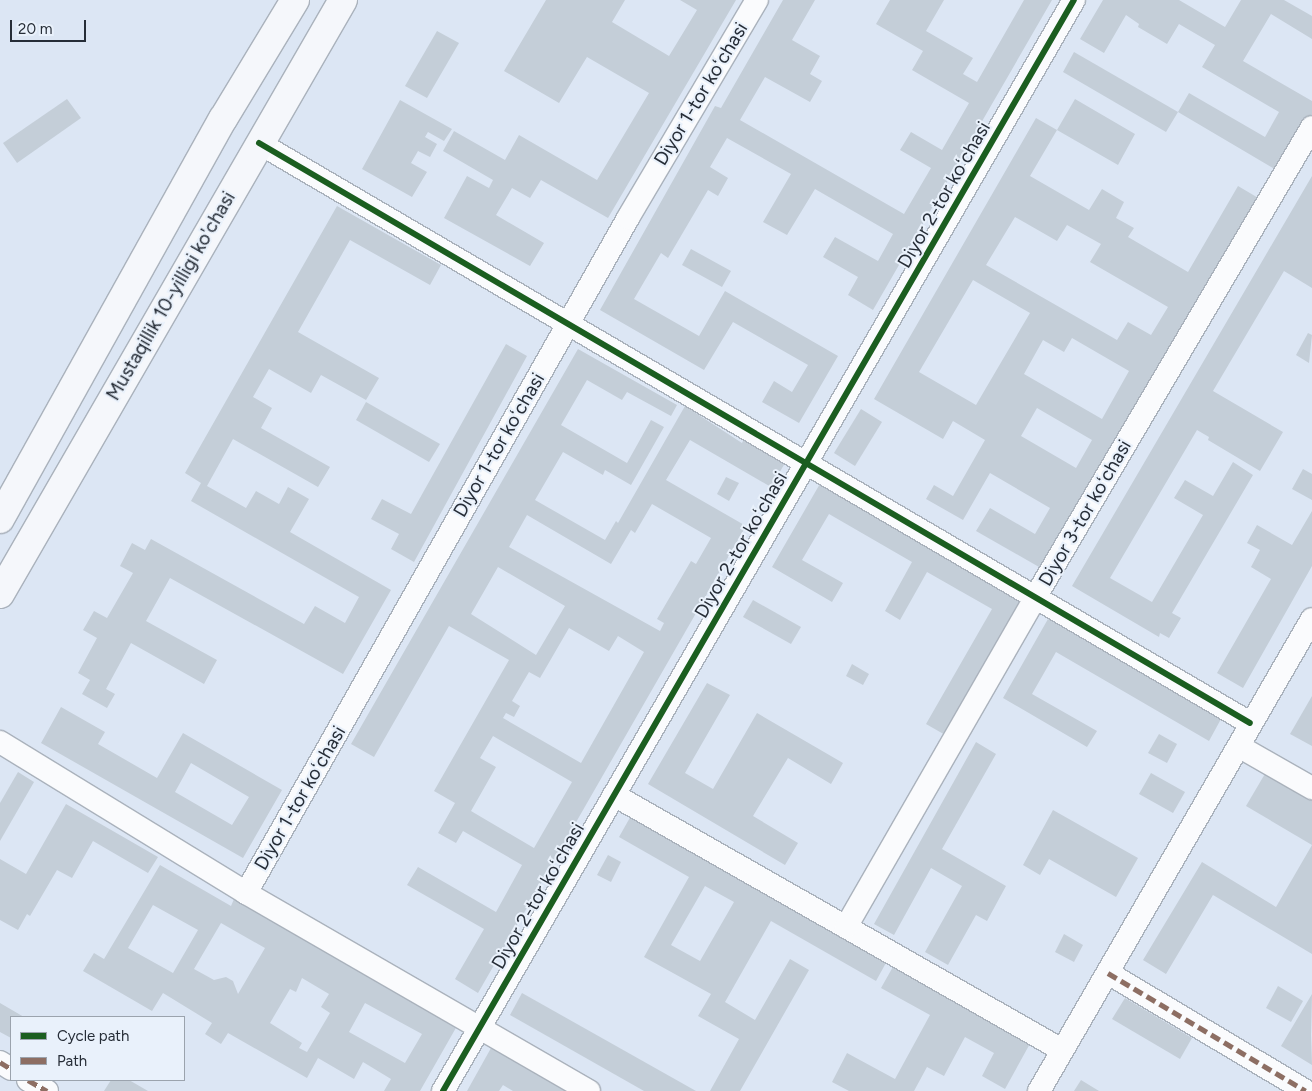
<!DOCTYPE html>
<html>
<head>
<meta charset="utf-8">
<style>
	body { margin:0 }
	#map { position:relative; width:1312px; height:1091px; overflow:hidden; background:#dce6f4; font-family:Figtree,sans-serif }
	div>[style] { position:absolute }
	.building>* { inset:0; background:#c4ced8 }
	.roads { filter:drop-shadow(1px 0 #aab2bc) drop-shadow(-1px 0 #aab2bc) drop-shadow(0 1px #aab2bc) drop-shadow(0 -1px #aab2bc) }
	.minor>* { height:22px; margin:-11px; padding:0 11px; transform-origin:11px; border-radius:11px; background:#fafbfd }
	.secondary>* { height:28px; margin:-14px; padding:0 14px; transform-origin:14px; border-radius:14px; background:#f5f7fb }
	.quiet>* { height:5px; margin-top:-2.5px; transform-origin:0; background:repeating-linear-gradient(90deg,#8d6e63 0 10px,transparent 0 15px) }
	.cycleway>* { height:6px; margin:-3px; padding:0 3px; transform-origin:3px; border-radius:3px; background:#1b5e20 }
	span { translate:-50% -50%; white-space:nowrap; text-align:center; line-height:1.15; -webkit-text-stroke:4px #e9f1fb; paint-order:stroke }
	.street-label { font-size:19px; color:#262d37 }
	.legend { position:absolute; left:10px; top:1016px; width:175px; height:65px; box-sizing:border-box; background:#e9f1fb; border:1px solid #9ba3ad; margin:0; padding:6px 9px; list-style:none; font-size:15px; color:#262d37 }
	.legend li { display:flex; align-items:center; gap:10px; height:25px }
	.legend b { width:25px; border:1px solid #9ba3ad }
	.scale { position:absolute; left:10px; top:20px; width:76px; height:22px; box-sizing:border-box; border:2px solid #262d37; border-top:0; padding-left:6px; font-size:15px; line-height:18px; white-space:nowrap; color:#262d37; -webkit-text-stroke:4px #e9f1fb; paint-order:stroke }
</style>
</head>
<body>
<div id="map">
	<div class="building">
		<i style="clip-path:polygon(546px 0,625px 0,612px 22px,669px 56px,697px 10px,680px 0,736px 0,608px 218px,541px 180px,530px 198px,512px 188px,496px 215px,544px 243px,530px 266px,444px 218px,467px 176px,489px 188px,493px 180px,443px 151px,454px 131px,505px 160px,519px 135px,597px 180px,649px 93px,587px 57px,559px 103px,504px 71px)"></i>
		<i style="clip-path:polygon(783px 0,815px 0,792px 40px,820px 56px,810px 74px,822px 81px,810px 102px,765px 77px,740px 120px,904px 214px,931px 168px,900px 150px,911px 132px,942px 150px,969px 103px,912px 70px,923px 51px,876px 24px,890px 0,944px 0,926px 31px,973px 58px,963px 74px,977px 82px,1024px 0,1052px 0,873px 310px,848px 295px,858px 277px,823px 257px,835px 237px,878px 261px,893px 234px,815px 189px,787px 235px,763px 222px,791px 174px,727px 138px,710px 167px,728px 178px,718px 196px,708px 190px,668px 258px,661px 253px,634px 299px,699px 336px,725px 291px,838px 356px,799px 423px,762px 402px,774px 381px,792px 392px,808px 365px,733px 322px,704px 370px,600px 310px,715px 106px,721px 108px)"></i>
		<i style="clip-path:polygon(1103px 0,1179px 0,1225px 27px,1241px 0,1284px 0,1312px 16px,1312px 39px,1271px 14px,1243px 61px,1312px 101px,1312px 114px,1278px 171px,1178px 112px,1189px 93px,1265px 137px,1279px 112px,1202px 67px,1215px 45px,1179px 24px,1167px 44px,1138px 27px,1139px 24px,1126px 15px,1104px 53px,1080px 39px)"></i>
		<i style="clip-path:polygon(437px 31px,459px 43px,427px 98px,405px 86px)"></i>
		<i style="clip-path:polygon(1074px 52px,1178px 112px,1166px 132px,1063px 72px)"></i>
		<i style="clip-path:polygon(67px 99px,81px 118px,17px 163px,3px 143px)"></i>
		<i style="clip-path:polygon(evenodd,1075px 99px,1135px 134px,1118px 165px,1057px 130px,1030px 176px,1089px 210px,1102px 189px,1124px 202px,1116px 218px,1134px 228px,1128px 237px,1188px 272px,1238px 186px,1260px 199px,1046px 571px,976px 531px,990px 508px,1035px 534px,1050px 508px,990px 473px,963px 520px,926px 499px,934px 485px,953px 496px,985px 440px,953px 421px,943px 439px,874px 399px,1036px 118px,1057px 130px,1075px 99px,1015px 217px,1057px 241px,1067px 225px,1101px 244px,1090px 262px,1168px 307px,1151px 335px,1128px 322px,1117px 340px,986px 265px,1015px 217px,1075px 99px,973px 280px,1030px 313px,976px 405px,919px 372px,973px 280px,1075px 99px,1072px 338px,1129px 371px,1102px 419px,1024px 374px,1043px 340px,1064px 352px,1072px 338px,1075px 99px,1037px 408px,1092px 440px,1076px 468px,1021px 436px,1037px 408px)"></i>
		<i style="clip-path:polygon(400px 100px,452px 129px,444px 141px,428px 132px,425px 137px,437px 144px,430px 157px,418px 151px,411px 163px,427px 172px,412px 197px,362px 169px)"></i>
		<i style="clip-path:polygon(1312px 176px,1312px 288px,1284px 271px,1213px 391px,1283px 432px,1260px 471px,1208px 440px,1209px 437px,1197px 430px,1110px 578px,1152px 602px,1203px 515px,1174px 498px,1185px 480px,1213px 496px,1233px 462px,1253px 475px,1172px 613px,1181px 618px,1169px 638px,1160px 633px,1159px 637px,1072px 586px)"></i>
		<i style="clip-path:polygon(337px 206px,441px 265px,430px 285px,350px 240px,298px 332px,379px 378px,366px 400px,321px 375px,311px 393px,269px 369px,253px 397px,272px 408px,261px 428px,330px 467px,318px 487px,233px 439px,207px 486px,246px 508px,256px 491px,279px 504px,288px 487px,309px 499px,290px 532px,391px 590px,343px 674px,170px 578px,146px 621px,217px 660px,204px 684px,131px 643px,106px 689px,115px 694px,107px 708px,82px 694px,90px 680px,78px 673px,97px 638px,83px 630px,94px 611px,107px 618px,133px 573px,120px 566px,132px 543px,145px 550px,151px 539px,304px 624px,315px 606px,345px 623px,359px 597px,191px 501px,201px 483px,185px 473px)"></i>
		<i style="clip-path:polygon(691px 249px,731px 271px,722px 287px,682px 265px)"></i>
		<i style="clip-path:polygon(1308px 333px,1312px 335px,1309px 363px,1296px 355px)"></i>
		<i style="clip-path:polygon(506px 344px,527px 356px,414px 562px,391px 549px,399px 534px,371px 519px,382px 499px,411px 514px)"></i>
		<i style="clip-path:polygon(evenodd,578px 349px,677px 405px,671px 416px,627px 392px,622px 400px,587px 380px,561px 425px,627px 463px,651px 420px,664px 427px,631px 485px,605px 470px,603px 475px,563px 452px,535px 500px,605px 540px,616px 521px,618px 523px,685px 406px,742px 443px,744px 439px,785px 463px,771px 487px,690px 440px,666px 480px,746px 526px,478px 993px,455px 979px,484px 929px,407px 885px,418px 867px,496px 912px,522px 865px,463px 831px,456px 843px,438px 833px,455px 803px,434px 791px,509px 660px,449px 626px,374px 757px,351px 744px,578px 349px,652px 504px,711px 538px,696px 564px,691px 561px,657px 619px,664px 623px,660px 631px,509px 547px,527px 515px,611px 564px,631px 530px,635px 533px,652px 504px,578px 349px,498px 567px,565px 606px,536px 655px,471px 614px,498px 567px,578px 349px,569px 628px,609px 651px,618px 636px,644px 652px,581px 763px,503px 718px,506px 713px,514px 717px,520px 706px,512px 701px,529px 672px,540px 678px,569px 628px,578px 349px,493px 736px,572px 782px,534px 848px,471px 811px,496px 767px,480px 758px,493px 736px)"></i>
		<i style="clip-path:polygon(366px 402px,440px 444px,429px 462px,356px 420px)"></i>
		<i style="clip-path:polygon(861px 409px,882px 422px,855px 466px,834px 453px)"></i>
		<i style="clip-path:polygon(1303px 469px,1312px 474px,1312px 500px,1292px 489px)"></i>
		<i style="clip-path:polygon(726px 477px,739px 483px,729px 501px,717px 494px)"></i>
		<i style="clip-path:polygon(821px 482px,1025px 599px,947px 736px,926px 724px,992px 609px,927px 572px,900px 620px,885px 611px,912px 562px,829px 514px,802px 560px,843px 583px,832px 602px,772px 567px)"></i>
		<i style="clip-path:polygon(1312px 511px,1312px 566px,1243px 688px,1217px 673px,1271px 579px,1251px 567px,1260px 550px,1247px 543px,1257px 525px,1292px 545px)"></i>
		<i style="clip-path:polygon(753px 600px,801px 627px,791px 644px,743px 617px)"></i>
		<i style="clip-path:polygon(1048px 619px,1221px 719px,1209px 741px,1056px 652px,1032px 694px,1097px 731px,1087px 747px,1003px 698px)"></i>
		<i style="clip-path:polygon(852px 664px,869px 674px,863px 685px,846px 676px)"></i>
		<i style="clip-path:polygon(707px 683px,730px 695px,685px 773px,713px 789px,757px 713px,843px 763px,831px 784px,788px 758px,753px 816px,798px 843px,785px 865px,648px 784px)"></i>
		<i style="clip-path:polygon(1312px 696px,1312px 746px,1290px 734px)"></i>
		<i style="clip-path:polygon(evenodd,61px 707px,105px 732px,98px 744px,157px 778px,183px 733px,282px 790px,243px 858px,41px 743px,61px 707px,191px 763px,249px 797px,232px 825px,175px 792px,191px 763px)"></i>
		<i style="clip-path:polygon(1159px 734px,1177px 744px,1167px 763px,1148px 753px)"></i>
		<i style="clip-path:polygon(976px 742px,996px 754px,942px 849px,1006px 886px,987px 921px,976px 915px,948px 965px,925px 952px,962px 886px,931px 868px,894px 935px,874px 924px)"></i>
		<i style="clip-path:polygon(1269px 767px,1312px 792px,1312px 845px,1246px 806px)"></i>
		<i style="clip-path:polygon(18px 772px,34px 782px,0 841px,0 803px)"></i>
		<i style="clip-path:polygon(1151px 773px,1185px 792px,1173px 813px,1139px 794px)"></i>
		<i style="clip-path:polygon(66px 804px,158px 857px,148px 873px,93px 841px,72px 878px,57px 870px,30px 916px,27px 914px,18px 930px,0 920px,0 859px,26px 874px)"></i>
		<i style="clip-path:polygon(1053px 810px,1138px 858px,1116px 897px,1049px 859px,1040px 875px,1023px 865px)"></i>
		<i style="clip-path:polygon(evenodd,632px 814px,887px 961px,876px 981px,771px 921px,725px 1002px,755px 1020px,790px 959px,809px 970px,740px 1091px,710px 1091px,739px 1039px,698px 1016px,711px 994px,644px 957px,689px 877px,619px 837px,632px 814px,705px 886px,734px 902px,700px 961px,671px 945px,705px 886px)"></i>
		<i style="clip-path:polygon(1312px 845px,1312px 954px,1213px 895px,1166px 974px,1143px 960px,1202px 862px,1276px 907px)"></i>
		<i style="clip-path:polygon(608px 855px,621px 862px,611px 882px,597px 875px)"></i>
		<i style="clip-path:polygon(evenodd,160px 865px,231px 906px,234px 899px,457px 1026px,420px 1091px,384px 1091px,391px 1079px,363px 1062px,354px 1079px,318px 1058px,307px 1078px,228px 1033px,221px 1044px,205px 1034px,212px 1023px,163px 993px,152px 1011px,83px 971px,94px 953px,104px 959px,160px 865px,153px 905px,198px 930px,173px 973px,128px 948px,153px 905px,160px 865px,221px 923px,265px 948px,238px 994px,233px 981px,226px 977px,214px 980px,194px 969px,221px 923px,160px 865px,302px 978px,329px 994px,321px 1007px,330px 1013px,307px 1052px,299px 1048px,302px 1043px,270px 1023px,290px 989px,296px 992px,302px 978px,160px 865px,365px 1003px,422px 1034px,405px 1063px,349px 1032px,365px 1003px)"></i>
		<i style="clip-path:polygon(1064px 934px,1083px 945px,1074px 962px,1055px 952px)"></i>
		<i style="clip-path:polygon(894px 965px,1032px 1040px,1005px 1089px,982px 1076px,994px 1053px,965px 1037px,944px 1076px,927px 1067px,914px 1091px,849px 1091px,832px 1082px,847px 1053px,895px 1079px,930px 1015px,881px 988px)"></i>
		<i style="clip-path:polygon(1278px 986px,1303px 1001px,1291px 1022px,1266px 1008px)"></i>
		<i style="clip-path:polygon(522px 993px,696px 1091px,644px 1091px,510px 1015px)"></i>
		<i style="clip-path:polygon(1312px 994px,1311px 1035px,1312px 1065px,1281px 1046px)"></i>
		<i style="clip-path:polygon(1125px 998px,1192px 1038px,1180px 1059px,1112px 1019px)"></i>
		<i style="clip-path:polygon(0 1003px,24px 1017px,11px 1017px,11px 1038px,0 1032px)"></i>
		<i style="clip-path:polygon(491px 1048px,568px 1091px,513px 1091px,503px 1085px,499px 1091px,467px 1091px)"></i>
		<i style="clip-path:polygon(111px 1080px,129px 1080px,148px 1091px,104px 1091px)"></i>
		<i style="clip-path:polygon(1081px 1080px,1099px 1091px,1074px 1091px)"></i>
	</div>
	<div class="roads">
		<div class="minor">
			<i style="left:259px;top:143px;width:1148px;rotate:30.34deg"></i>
			<i style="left:0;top:742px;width:289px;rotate:31.5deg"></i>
			<i style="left:246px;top:893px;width:396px;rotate:30deg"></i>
			<i style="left:1240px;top:747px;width:83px;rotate:29.7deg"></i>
			<i style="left:614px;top:795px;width:515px;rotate:29.65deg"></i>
			<i style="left:246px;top:893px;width:776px;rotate:-60.49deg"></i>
			<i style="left:628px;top:218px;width:253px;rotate:-59.4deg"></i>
			<i style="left:846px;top:927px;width:382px;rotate:-60.1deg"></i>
			<i style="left:1036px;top:596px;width:544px;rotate:-59.52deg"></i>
			<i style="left:1108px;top:973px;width:230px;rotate:30.8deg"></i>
			<i style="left:0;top:1062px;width:13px;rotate:32deg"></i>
			<i style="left:28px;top:1080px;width:22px;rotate:30deg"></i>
			<i style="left:443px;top:1091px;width:1260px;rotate:-59.96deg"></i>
			<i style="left:1039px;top:1091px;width:545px;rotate:-59.96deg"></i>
		</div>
		<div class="secondary">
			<i style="left:0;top:519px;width:458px;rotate:-60.9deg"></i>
			<i style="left:223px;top:119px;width:139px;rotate:-58.8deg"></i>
			<i style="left:0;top:594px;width:686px;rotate:-60deg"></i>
		</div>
	</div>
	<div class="quiet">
		<i style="left:1108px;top:973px;width:230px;rotate:30.8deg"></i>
		<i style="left:0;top:1062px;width:13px;rotate:32deg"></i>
		<i style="left:28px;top:1080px;width:22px;rotate:30deg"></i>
	</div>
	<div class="cycleway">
		<i style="left:259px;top:143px;width:1148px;rotate:30.34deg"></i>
		<i style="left:443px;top:1091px;width:1260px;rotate:-59.96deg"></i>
	</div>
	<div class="street-label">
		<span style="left:701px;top:94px;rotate:-59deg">Diyor 1-tor koʻchasi</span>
		<span style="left:944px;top:195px;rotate:-60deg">Diyor 2-tor koʻchasi</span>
		<span style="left:171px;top:296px;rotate:-60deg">Mustaqillik 10-yilligi ko'chasi</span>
		<span style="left:499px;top:445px;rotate:-60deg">Diyor 1-tor koʻchasi</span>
		<span style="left:1085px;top:513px;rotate:-60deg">Diyor 3-tor koʻchasi</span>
		<span style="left:741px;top:545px;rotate:-60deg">Diyor 2-tor koʻchasi</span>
		<span style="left:300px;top:798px;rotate:-60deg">Diyor 1-tor koʻchasi</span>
		<span style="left:538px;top:896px;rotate:-60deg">Diyor 2-tor koʻchasi</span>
	</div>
	<ul class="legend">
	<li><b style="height:6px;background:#1b5e20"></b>Cycle path</li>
	<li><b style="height:6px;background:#8d6e63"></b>Path</li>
	</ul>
	<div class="scale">20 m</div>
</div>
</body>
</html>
